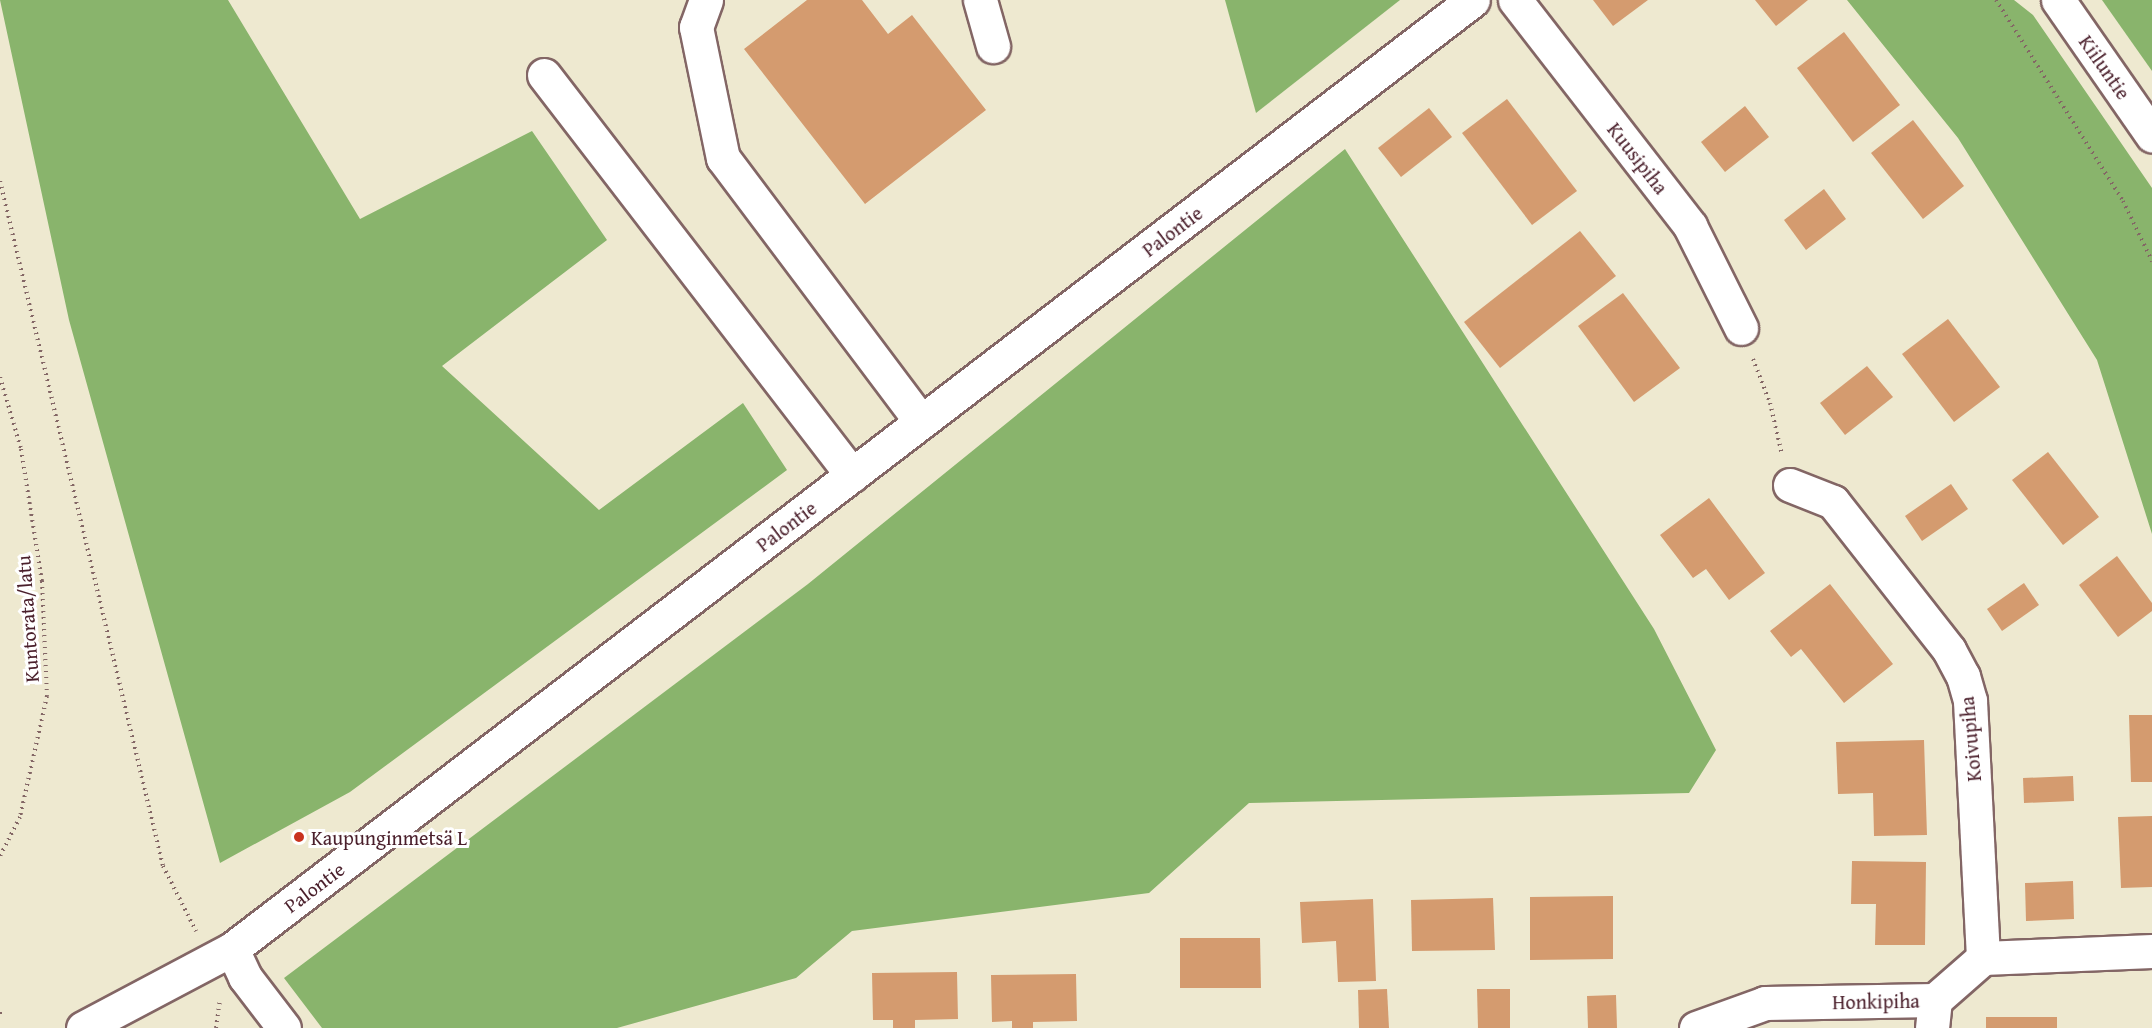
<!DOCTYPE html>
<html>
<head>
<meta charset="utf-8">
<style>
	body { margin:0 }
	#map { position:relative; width:2152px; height:1028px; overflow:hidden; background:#eee9d0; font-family:"Gentium Book Plus",serif }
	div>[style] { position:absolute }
	.forest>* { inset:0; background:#89b46c }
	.building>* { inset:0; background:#d49b6f }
	.path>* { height:4px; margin-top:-2px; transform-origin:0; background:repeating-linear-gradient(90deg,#836665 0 1.5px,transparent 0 6px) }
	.roads { filter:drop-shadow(2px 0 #836665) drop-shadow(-2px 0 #836665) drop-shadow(0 2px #836665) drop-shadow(0 -2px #836665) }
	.minor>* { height:33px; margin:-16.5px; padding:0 16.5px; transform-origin:16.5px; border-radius:16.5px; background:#fff }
	.dots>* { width:16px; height:16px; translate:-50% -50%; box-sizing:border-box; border:3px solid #fff; border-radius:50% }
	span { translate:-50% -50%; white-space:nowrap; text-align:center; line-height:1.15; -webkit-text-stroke:6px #fff; paint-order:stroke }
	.street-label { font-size:20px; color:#4a1f2b }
	.poi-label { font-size:20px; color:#4a1f2b }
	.left { translate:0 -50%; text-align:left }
</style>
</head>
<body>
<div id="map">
	<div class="forest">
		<i style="clip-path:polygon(0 0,228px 0,360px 219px,532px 131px,607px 240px,442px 366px,599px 510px,743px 403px,787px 470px,350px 792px,220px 863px,69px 320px)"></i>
		<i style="clip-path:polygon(1225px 0,1400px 0,1256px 113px)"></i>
		<i style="clip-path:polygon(1847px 0,2014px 0,2033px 15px,2152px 188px,2152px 534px,2097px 360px,1958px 138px)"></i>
		<i style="clip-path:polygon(2102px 0,2152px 0,2152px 71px)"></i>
		<i style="clip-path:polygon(1345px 149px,1654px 629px,1716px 750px,1689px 793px,1249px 803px,1149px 893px,852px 931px,796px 978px,617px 1028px,322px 1028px,284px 978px,808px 584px)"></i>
	</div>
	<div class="building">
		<i style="clip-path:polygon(807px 0,862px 0,888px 34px,912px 15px,986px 110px,865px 204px,744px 49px)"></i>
		<i style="clip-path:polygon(1593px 0,1648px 0,1613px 26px)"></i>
		<i style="clip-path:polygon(1755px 0,1808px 0,1776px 26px)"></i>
		<i style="clip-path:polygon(1844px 32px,1900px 105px,1853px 142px,1797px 68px)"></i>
		<i style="clip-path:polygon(1507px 99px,1577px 191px,1532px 225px,1462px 133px)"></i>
		<i style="clip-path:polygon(1745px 106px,1769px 137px,1725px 172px,1701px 142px)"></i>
		<i style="clip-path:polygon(1429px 108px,1452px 137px,1401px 177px,1378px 148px)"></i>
		<i style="clip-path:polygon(1913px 120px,1964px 186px,1923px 219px,1871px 153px)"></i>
		<i style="clip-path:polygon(1824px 189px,1846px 219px,1806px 250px,1784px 220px)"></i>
		<i style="clip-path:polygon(1580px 231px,1616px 276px,1500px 368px,1464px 322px)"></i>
		<i style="clip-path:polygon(1623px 293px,1680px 368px,1634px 402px,1578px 326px)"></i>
		<i style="clip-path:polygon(1948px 319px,2000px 387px,1954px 422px,1902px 354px)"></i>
		<i style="clip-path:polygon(1867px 366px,1893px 397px,1845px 435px,1820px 403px)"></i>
		<i style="clip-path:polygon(2048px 452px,2099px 517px,2063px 545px,2012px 480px)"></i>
		<i style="clip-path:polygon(1951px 484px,1968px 509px,1922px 541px,1905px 516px)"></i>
		<i style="clip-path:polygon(1709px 498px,1765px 573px,1729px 600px,1706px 569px,1693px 578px,1660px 535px)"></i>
		<i style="clip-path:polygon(2117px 556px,2152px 603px,2152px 611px,2118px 637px,2079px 585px)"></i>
		<i style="clip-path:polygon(2024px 583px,2039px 605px,2002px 631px,1987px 609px)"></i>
		<i style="clip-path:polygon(1830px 584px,1893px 664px,1844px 703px,1801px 649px,1791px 657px,1770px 631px)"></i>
		<i style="clip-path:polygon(2129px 715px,2152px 715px,2152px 782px,2131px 782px)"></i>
		<i style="clip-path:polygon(1924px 740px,1927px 835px,1874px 836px,1873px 793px,1838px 794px,1836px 742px)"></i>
		<i style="clip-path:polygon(2073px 776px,2074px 801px,2024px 803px,2023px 778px)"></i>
		<i style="clip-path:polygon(2152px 816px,2152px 887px,2121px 888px,2118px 817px)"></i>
		<i style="clip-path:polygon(1852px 861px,1926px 862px,1925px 945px,1875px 945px,1876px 904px,1851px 904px)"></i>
		<i style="clip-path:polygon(2073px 881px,2074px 919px,2026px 921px,2025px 883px)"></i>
		<i style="clip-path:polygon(1613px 896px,1613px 959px,1530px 960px,1530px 897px)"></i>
		<i style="clip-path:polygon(1493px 898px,1495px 950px,1412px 951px,1411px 900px)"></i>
		<i style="clip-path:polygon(1373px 899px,1376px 981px,1338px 982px,1336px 941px,1302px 943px,1300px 902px)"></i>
		<i style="clip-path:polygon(1180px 938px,1260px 938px,1261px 988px,1180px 988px)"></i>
		<i style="clip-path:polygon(957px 972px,958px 1019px,915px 1020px,915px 1028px,893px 1028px,893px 1020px,873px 1020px,872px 973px)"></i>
		<i style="clip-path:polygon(1076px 974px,1077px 1021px,1033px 1022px,1033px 1028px,1012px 1028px,1012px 1021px,992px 1022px,991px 975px)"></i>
		<i style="clip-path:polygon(1387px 989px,1389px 1028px,1359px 1028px,1358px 990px)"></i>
		<i style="clip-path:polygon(1477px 989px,1510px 989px,1510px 1028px,1478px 1028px)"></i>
		<i style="clip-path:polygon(1616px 995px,1617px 1028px,1588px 1028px,1587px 996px)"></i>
		<i style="clip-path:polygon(1986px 1017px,2057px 1017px,2057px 1028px,1986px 1028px)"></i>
	</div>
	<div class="path">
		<i style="left:1996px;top:0;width:238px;rotate:57.7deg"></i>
		<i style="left:2123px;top:201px;width:67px;rotate:64.2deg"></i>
		<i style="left:0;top:181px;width:704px;rotate:76.62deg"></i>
		<i style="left:163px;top:866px;width:73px;rotate:63.1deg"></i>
		<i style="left:1753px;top:359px;width:47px;rotate:68.9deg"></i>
		<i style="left:1770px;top:403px;width:53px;rotate:77deg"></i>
		<i style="left:0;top:377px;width:75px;rotate:73.7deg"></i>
		<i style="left:21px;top:449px;width:134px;rotate:81deg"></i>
		<i style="left:42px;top:581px;width:115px;rotate:87.5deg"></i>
		<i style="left:47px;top:696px;width:124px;rotate:102.6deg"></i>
		<i style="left:20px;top:817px;width:44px;rotate:117.1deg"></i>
		<i style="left:0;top:1012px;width:3px;rotate:90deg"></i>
		<i style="left:216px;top:1028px;width:29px;rotate:-82deg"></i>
	</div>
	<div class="roads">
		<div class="minor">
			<i style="left:706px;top:0;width:29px;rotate:110deg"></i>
			<i style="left:696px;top:27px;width:134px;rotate:78.4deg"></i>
			<i style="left:723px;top:158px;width:330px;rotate:53.1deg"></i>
			<i style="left:980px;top:0;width:48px;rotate:74.2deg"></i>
			<i style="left:1515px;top:0;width:286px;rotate:52.2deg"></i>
			<i style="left:1690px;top:226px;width:114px;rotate:63.4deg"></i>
			<i style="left:2058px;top:0;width:165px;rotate:55.2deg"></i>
			<i style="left:544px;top:75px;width:505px;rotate:52.4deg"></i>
			<i style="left:1790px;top:485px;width:46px;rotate:21.6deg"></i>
			<i style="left:1833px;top:502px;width:188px;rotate:51.9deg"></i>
			<i style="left:1949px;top:650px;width:30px;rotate:62deg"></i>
			<i style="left:1963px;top:676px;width:26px;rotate:74deg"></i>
			<i style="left:1970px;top:701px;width:257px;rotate:87.1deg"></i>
			<i style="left:232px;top:949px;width:31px;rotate:65deg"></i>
			<i style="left:245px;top:977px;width:64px;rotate:52.6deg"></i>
			<i style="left:83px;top:1028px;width:169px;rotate:-27.9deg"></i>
			<i style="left:232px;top:949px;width:1562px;rotate:-37.41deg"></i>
			<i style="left:1696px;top:1028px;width:73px;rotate:-19.9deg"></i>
			<i style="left:1765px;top:1003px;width:170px;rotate:-1deg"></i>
			<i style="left:1935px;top:1000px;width:64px;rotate:-41.2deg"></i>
			<i style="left:1983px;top:958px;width:169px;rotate:-2.4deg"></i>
			<i style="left:1932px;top:1028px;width:28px;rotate:-84deg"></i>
		</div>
	</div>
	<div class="dots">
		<i style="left:299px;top:837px;background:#c8321e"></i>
	</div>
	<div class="street-label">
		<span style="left:2105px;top:67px;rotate:55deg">Kiiluntie</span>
		<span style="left:1638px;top:158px;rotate:52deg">Kuusipiha</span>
		<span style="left:1172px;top:231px;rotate:-37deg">Palontie</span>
		<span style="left:786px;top:526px;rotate:-37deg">Palontie</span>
		<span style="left:27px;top:619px;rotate:-94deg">Kuntorata/latu</span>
		<span style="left:1970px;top:739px;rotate:-95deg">Koivupiha</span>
		<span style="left:314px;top:887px;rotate:-37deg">Palontie</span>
		<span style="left:1876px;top:1001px;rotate:-1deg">Honkipiha</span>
	</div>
	<div class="poi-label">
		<span class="left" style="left:311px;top:837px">Kaupunginmetsä L</span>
	</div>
</div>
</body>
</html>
